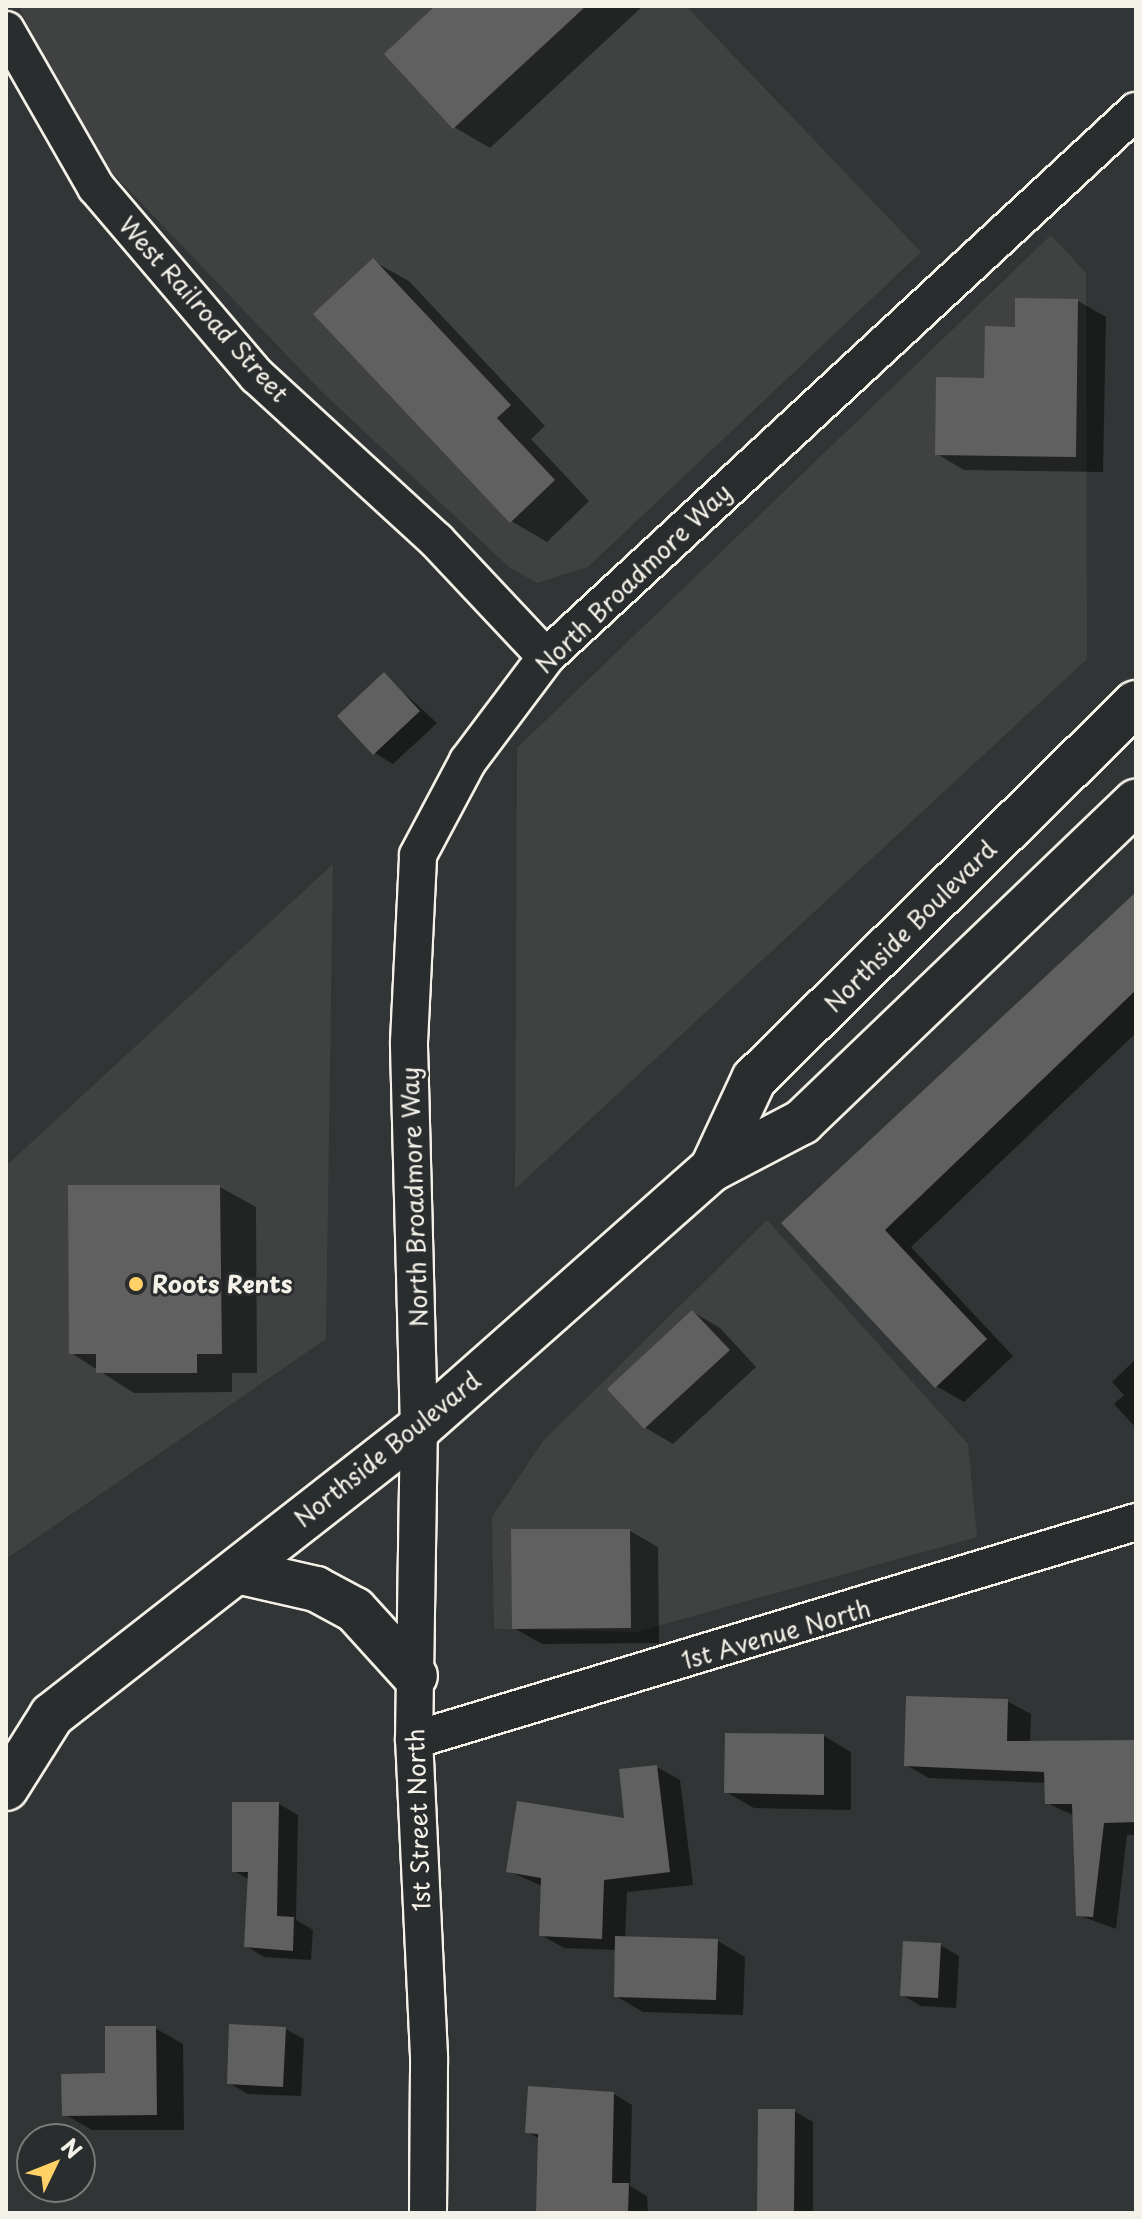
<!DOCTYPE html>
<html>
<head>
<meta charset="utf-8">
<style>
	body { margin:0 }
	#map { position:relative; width:1142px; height:2219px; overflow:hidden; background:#323535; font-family:"Playpen Sans",sans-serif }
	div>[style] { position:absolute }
	.built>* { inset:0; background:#404242 }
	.shadow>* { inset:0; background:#0007 }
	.building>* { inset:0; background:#5f605f }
	.roads { filter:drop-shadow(2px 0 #f4f1e8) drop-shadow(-2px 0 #f4f1e8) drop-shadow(0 2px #f4f1e8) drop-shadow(0 -2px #f4f1e8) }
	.minor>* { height:36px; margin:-18px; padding:0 18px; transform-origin:18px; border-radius:18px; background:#2a2d2e }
	.major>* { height:44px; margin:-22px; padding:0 22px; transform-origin:22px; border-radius:22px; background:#2a2d2e }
	.dots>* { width:22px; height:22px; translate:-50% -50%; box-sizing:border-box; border:4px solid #2a2d2e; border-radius:50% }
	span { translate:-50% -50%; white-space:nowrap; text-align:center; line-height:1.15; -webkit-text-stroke:6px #2a2d2e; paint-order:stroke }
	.street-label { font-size:24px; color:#f4f1e8 }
	.poi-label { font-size:24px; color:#f4f1e8; font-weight:700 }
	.left { translate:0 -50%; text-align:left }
	.frame { position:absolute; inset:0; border:8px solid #f4f1e8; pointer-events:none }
	.north { position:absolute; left:16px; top:2123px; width:80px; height:80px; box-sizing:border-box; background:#2a2d2e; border:2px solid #7b7b78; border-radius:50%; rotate:47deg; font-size:22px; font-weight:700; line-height:32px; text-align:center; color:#f4f1e8 }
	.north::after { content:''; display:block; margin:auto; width:28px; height:36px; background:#ffd166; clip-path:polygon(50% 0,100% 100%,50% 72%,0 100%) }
</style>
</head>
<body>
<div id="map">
	<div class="built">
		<i style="clip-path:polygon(19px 6px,686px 6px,921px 252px,588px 567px,537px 583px,509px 567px,320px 390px,78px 137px)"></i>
		<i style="clip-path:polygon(1051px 235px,1086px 273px,1087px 659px,515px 1189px,517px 748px)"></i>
		<i style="clip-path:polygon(333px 864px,326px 1339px,6px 1559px,6px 1166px)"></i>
		<i style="clip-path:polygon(767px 1220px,968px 1444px,977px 1537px,636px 1632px,494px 1629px,492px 1517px,543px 1441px)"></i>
	</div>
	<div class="shadow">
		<i style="clip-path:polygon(438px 6px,643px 6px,490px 148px,454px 127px)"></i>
		<i style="clip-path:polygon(373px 261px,409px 281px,545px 426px,531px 439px,589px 501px,547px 542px,511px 521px)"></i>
		<i style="clip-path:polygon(1078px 301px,1106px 317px,1103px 472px,964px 470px,937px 454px,1017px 329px)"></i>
		<i style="clip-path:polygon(384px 675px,437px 723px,393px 764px,375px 753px)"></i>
		<i style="clip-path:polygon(1136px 894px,1136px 1033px,911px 1247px,1013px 1356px,964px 1402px,936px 1386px,783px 1223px)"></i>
		<i style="clip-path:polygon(220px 1187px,256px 1207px,257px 1373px,232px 1373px,232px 1392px,134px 1393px,71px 1353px)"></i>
		<i style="clip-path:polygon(693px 1312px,720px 1328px,756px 1367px,673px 1444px,646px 1428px,610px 1389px)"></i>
		<i style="clip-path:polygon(1136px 1359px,1136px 1428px,1114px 1404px,1124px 1395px,1112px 1382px)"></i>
		<i style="clip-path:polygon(630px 1531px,658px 1547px,659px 1643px,542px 1644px,514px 1628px)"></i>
		<i style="clip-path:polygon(1007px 1701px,1031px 1714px,1030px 1743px,1136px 1742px,1136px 1835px,1127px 1835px,1116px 1929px,1078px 1915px,1075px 1816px,1047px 1803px,1046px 1783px,929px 1778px,906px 1765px)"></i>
		<i style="clip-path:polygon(824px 1736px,851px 1752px,851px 1810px,754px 1808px,726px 1792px)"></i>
		<i style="clip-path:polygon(657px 1767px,680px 1780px,693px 1885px,627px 1892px,625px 1938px,718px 1941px,745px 1957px,743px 2015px,643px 2012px,616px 1996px,617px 1950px,564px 1948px,541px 1935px,542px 1886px,508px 1871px,627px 1820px)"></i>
		<i style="clip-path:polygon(279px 1804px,298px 1815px,296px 1920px,313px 1930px,311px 1960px,264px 1957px,246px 1946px,250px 1880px,234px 1871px)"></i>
		<i style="clip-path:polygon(940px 1945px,959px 1956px,956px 2008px,921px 2006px,902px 1995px)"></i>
		<i style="clip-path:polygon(155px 2028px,183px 2044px,184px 2130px,92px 2130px,64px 2114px)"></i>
		<i style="clip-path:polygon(285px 2029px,304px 2039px,301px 2096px,248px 2094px,229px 2083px)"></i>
		<i style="clip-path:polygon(614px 2094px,632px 2105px,630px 2186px,647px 2196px,648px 2213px,539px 2213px,540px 2139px,527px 2132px)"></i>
		<i style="clip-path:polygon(794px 2111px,813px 2122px,813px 2213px,759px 2213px)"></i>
	</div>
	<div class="building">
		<i style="clip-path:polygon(435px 6px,586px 6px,453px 129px,384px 54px)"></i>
		<i style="clip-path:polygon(373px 258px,511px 405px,497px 418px,555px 480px,510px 523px,313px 314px)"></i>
		<i style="clip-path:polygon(1015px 298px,1078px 299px,1076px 457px,935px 455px,936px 377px,984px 378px,985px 326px,1015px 327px)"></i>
		<i style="clip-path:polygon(384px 672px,420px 711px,373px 755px,337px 716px)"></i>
		<i style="clip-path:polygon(1136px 892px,1136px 990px,885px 1230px,987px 1339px,935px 1388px,781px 1223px)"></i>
		<i style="clip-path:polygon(68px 1185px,220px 1185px,222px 1354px,197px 1354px,197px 1373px,96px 1373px,96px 1354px,69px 1354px)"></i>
		<i style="clip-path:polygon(692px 1310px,730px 1350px,644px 1429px,607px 1389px)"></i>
		<i style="clip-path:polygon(511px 1529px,630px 1529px,631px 1628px,512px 1629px)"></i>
		<i style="clip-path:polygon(906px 1696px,1008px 1699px,1007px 1741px,1136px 1740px,1136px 1822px,1104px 1823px,1093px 1917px,1076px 1916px,1072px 1804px,1045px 1804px,1044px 1772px,904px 1766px)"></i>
		<i style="clip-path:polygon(725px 1733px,824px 1734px,824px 1795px,724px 1793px)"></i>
		<i style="clip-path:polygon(657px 1765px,670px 1872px,604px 1880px,602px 1939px,539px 1936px,541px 1878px,506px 1872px,517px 1801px,624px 1818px,619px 1769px)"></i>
		<i style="clip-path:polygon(232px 1802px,279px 1802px,277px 1916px,294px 1917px,293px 1951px,244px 1947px,248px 1872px,232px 1872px)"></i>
		<i style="clip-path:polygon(615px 1936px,718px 1939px,716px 2000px,614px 1997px)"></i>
		<i style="clip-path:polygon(903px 1941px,941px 1943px,938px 1998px,900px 1996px)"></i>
		<i style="clip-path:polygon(229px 2024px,286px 2027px,283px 2087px,227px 2084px)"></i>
		<i style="clip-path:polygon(105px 2026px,156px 2026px,157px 2115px,62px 2116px,61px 2074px,105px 2073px)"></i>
		<i style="clip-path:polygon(528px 2086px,614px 2092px,612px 2183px,629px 2183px,628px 2213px,536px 2213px,538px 2134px,525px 2133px)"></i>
		<i style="clip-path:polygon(758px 2109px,795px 2109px,794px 2213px,757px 2213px)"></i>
	</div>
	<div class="roads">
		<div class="minor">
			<i style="left:6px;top:30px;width:181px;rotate:60.2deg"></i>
			<i style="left:96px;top:187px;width:248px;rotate:49.6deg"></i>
			<i style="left:257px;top:376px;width:244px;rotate:42.5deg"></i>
			<i style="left:437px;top:541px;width:159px;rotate:46.8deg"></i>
			<i style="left:414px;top:1740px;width:754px;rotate:-16.8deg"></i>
			<i style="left:428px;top:2213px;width:157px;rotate:-89.6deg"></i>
			<i style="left:429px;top:2056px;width:316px;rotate:-92.7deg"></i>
			<i style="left:414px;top:1740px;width:312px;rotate:-89.1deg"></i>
			<i style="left:419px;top:1428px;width:386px;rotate:-91.5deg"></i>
			<i style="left:409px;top:1042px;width:187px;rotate:-87.2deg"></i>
			<i style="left:418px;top:855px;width:106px;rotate:-62deg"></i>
			<i style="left:468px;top:761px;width:130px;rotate:-53.1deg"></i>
			<i style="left:546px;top:657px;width:804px;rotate:-42.78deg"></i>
		</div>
		<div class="major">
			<i style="left:712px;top:1169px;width:99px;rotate:-65deg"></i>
			<i style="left:754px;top:1079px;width:536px;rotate:-44.55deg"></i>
			<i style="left:237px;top:1571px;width:81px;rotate:12.8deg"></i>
			<i style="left:316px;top:1589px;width:44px;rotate:28.3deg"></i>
			<i style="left:355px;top:1610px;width:89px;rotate:47.7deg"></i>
			<i style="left:6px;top:1788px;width:86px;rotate:-57.8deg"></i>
			<i style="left:52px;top:1715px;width:466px;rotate:-38deg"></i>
			<i style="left:419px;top:1428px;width:391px;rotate:-41.5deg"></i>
			<i style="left:712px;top:1169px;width:102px;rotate:-27.6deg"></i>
			<i style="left:802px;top:1122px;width:463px;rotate:-43.8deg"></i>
		</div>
	</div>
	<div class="dots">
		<i style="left:136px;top:1284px;background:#ffd166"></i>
	</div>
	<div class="street-label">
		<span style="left:204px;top:309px;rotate:48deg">West Railroad Street</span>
		<span style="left:633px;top:578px;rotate:-44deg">North Broadmore Way</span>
		<span style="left:910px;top:926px;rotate:-45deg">Northside Boulevard</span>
		<span style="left:414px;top:1197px;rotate:-92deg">North Broadmore Way</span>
		<span style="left:387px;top:1449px;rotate:-39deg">Northside Boulevard</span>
		<span style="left:776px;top:1634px;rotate:-16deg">1st Avenue North</span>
		<span style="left:418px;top:1820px;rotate:-92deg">1st Street North</span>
	</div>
	<div class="poi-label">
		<span class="left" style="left:152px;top:1284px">Roots Rents</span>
	</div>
	<div class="frame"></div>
	<div class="north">N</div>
</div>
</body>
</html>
